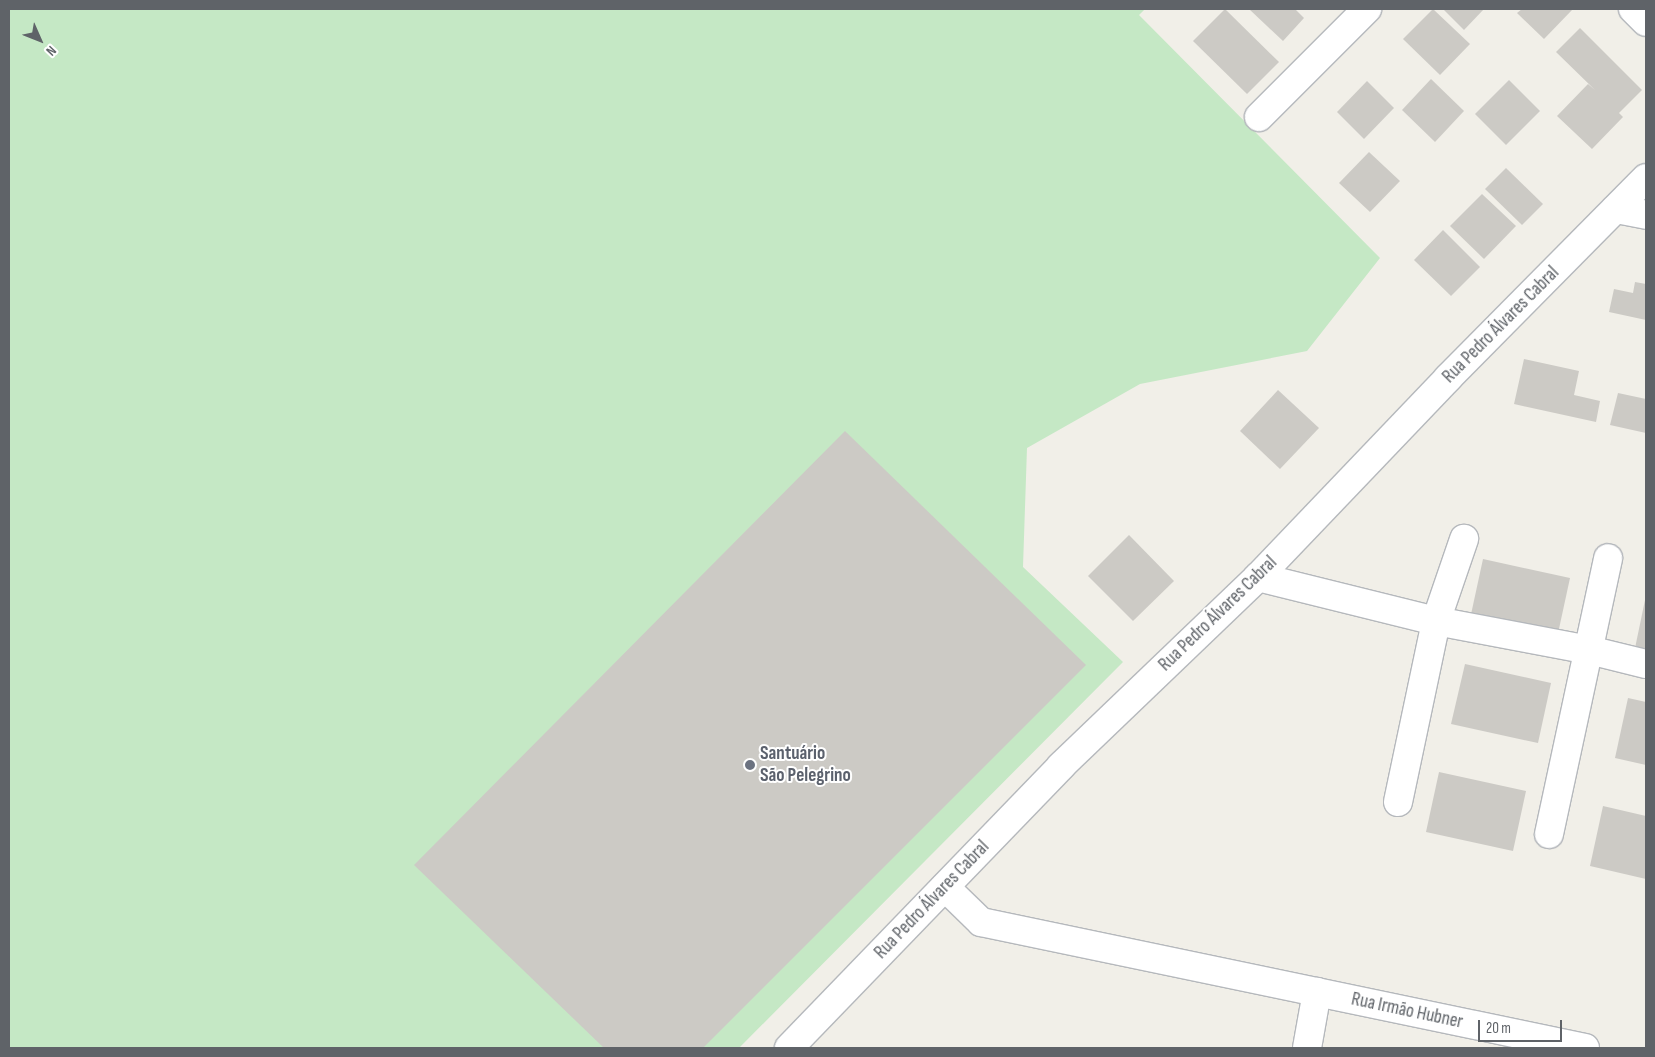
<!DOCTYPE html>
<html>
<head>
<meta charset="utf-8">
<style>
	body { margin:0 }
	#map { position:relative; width:1655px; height:1057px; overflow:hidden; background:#f1efe8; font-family:"Sofia Sans Condensed",sans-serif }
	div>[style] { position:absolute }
	.green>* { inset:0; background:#c5e8c5 }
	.building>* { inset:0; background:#cccac5 }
	.roads { filter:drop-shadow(1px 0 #b5b8bc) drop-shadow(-1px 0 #b5b8bc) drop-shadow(0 1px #b5b8bc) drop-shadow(0 -1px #b5b8bc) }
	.minor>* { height:28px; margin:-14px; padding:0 14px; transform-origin:14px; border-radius:14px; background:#fff }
	.dots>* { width:14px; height:14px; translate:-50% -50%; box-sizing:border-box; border:2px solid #fff; border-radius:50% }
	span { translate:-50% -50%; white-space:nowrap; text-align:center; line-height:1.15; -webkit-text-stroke:4px #fff; paint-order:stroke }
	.street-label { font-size:19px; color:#5f6368 }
	.worship-label { font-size:19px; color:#5b616d; font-weight:700 }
	.left { translate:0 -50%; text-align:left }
	.frame { position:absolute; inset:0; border:10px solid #5f6368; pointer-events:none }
	.north { position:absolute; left:15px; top:15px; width:50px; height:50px; -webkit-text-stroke:4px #fff; paint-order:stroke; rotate:134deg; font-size:14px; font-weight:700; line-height:20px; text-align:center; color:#5f6368 }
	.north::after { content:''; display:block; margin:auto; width:18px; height:22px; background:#5f6368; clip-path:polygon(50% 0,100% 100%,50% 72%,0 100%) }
	.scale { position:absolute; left:1478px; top:1020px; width:84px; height:22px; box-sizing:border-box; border:2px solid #5f6368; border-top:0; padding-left:6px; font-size:15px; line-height:18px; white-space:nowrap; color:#5f6368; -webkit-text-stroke:4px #fff; paint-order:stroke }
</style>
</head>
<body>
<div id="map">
	<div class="green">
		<i style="clip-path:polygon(9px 9px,1145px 9px,1139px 15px,1380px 258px,1307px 351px,1140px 384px,1027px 448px,1023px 567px,1123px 662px,739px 1048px,9px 1048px)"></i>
	</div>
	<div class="building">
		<i style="clip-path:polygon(1225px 9px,1279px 62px,1247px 94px,1193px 41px)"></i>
		<i style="clip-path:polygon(1249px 9px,1295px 9px,1304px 18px,1283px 41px)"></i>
		<i style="clip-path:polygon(1433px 9px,1470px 44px,1440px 75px,1403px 39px)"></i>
		<i style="clip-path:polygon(1443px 9px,1484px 9px,1464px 30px)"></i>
		<i style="clip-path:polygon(1522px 9px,1573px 9px,1544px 39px,1517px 13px)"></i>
		<i style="clip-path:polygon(1580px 28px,1642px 90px,1619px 113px,1623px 117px,1592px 149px,1557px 116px,1588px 84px,1595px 90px,1556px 52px)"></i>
		<i style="clip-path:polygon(1431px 79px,1464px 111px,1435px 142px,1402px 110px)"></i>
		<i style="clip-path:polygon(1509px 80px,1540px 111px,1506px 145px,1475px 114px)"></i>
		<i style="clip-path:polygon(1367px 81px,1394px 108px,1364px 139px,1337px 112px)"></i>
		<i style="clip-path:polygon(1369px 152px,1400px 181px,1370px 212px,1339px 183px)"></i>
		<i style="clip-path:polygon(1506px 168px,1543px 204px,1522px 225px,1485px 189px)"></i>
		<i style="clip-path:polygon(1482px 194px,1516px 226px,1484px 259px,1450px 226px)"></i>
		<i style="clip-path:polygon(1443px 230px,1480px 267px,1451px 296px,1414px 260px)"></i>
		<i style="clip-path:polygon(1635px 282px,1646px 284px,1646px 320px,1609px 312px,1614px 289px,1633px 293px)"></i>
		<i style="clip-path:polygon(1524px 359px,1579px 371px,1574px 395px,1600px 401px,1596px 422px,1514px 404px)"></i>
		<i style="clip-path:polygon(1278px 390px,1319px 428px,1280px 469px,1240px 431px)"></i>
		<i style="clip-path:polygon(1618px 393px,1646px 399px,1646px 433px,1610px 425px)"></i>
		<i style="clip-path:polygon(845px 431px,1086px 665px,703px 1048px,604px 1048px,414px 865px)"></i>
		<i style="clip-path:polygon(1129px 535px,1174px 581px,1133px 621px,1088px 576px)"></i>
		<i style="clip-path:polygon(1483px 559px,1570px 578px,1557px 638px,1470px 619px)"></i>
		<i style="clip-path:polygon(1645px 600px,1646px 600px,1646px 656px,1634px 653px)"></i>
		<i style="clip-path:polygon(1465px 664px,1551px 683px,1538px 743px,1451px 724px)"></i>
		<i style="clip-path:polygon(1628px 698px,1646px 702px,1646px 765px,1615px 758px)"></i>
		<i style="clip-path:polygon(1439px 772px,1526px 791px,1513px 851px,1426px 832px)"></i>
		<i style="clip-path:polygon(1603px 806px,1646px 816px,1646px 879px,1590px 866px)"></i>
	</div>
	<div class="roads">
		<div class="minor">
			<i style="left:1633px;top:9px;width:18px;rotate:45deg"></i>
			<i style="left:1259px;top:117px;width:153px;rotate:-45deg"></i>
			<i style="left:1616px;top:209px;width:31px;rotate:11deg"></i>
			<i style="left:1258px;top:577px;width:183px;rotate:13.9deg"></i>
			<i style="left:1436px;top:621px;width:156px;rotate:10.7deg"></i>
			<i style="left:1589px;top:650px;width:59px;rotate:13.8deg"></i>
			<i style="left:1398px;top:802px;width:185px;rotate:-78.1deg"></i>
			<i style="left:1436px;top:621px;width:87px;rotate:-71.1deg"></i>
			<i style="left:1549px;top:834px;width:282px;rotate:-77.9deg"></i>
			<i style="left:945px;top:887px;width:50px;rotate:44.2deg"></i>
			<i style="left:981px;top:922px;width:617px;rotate:11.78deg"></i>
			<i style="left:789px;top:1048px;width:392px;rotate:-46deg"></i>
			<i style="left:1061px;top:766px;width:273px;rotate:-43.8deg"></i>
			<i style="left:1258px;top:577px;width:275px;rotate:-46.3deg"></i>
			<i style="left:1448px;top:378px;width:281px;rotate:-45.3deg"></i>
			<i style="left:1307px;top:1048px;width:57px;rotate:-79.9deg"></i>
		</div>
	</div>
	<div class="dots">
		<i style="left:750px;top:765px;background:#6b7280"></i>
	</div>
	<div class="street-label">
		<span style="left:1501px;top:325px;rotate:-45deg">Rua Pedro Álvares Cabral</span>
		<span style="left:1218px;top:614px;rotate:-44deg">Rua Pedro Álvares Cabral</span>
		<span style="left:932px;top:900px;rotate:-46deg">Rua Pedro Álvares Cabral</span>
		<span style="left:1407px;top:1011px;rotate:12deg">Rua Irmão Hubner</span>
	</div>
	<div class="worship-label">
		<span class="left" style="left:760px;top:765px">Santuário<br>São Pelegrino</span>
	</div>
	<div class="frame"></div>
	<div class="north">N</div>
	<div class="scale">20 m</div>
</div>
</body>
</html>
